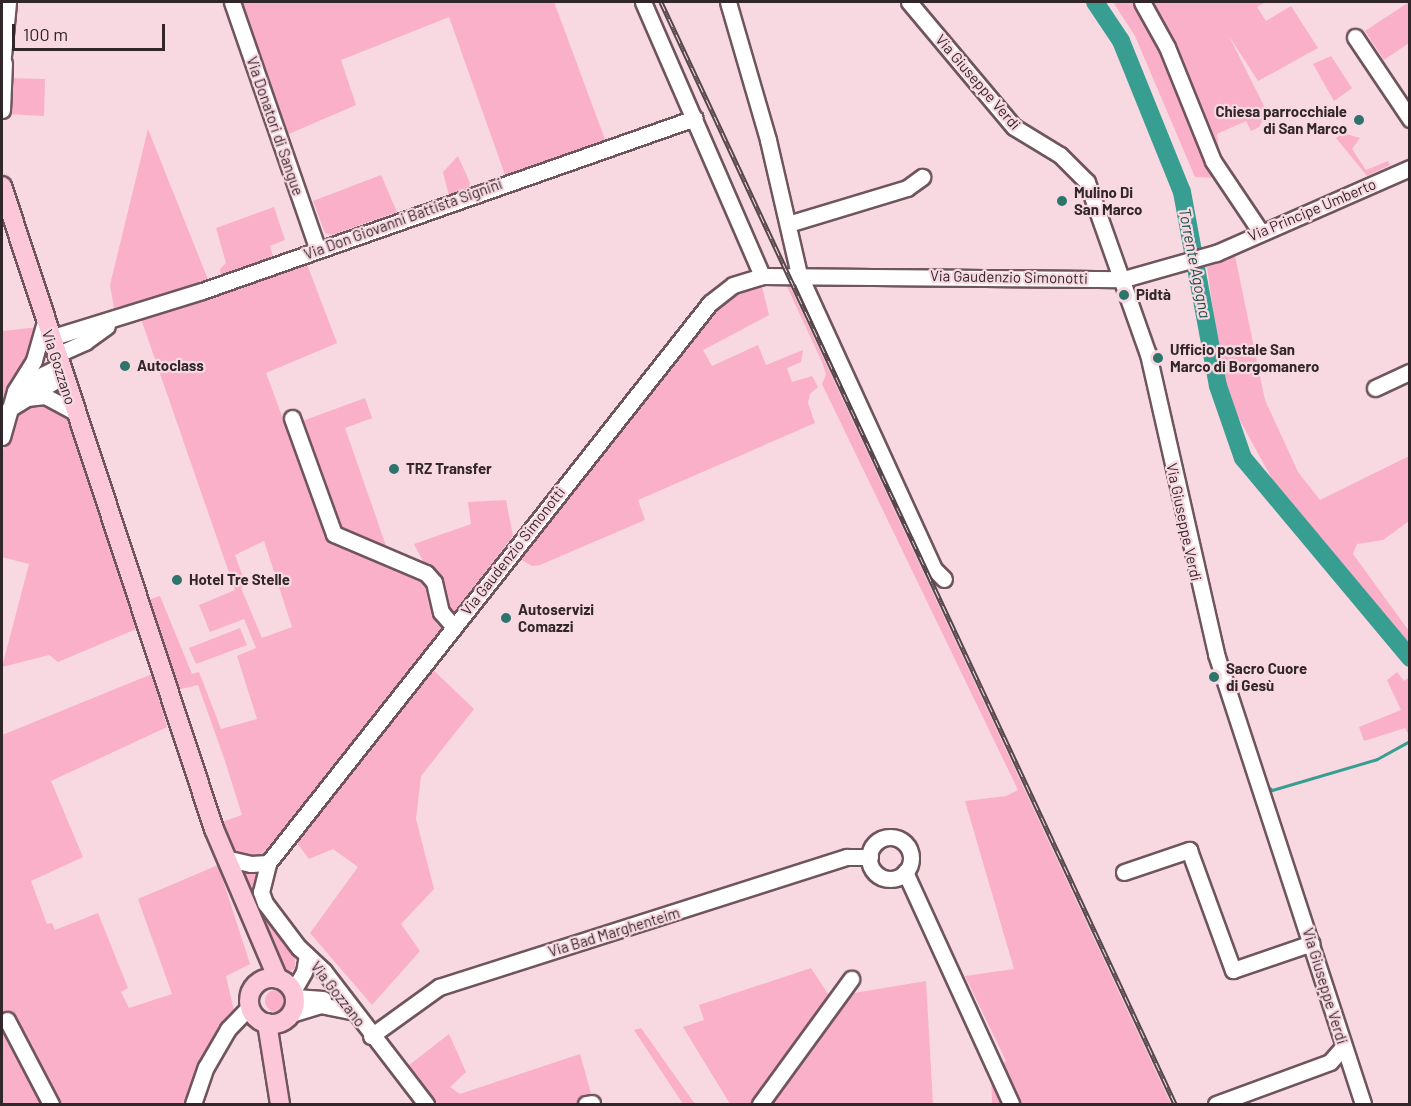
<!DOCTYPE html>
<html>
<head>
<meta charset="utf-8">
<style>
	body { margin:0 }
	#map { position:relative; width:1411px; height:1106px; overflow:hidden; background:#f8d9e2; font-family:Barlow,sans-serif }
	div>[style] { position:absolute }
	.green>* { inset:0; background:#f9b0c8 }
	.round { border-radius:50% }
	.stream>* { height:3px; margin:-1.5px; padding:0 1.5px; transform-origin:1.5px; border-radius:1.5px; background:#379e91 }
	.river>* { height:18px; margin:-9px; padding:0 9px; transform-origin:9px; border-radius:9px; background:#379e91 }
	.roads { filter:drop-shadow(2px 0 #6f555d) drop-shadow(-2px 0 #6f555d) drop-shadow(0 2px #6f555d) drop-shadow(0 -2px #6f555d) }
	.minor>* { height:15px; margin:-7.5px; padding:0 7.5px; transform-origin:7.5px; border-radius:7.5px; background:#fff }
	.minor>.ring { margin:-7.5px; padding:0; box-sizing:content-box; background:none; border:15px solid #fff; border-radius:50% }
	.major>* { height:18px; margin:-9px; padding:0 9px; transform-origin:9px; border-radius:9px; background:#fdc7da }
	.major>.ring { margin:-9px; padding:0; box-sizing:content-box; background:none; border:18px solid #fdc7da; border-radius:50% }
	.rail>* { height:5px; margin-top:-2.5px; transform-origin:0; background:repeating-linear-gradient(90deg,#f8d9e2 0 9px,#54464b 0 18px); box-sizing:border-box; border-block:2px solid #54464b }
	.dots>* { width:16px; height:16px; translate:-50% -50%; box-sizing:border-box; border:3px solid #f8d9e2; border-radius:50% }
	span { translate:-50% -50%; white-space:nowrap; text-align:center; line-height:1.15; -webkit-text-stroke:4.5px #f8d9e2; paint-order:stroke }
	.street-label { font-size:15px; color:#31262a }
	.poi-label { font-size:15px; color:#31262a; font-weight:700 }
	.right { translate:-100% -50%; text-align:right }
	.left { translate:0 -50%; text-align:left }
	.water-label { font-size:16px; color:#144e47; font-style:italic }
	.frame { position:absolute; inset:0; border:3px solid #31262a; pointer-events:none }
	.scale { position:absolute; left:12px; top:24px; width:153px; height:27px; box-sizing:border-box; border:3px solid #31262a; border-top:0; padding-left:8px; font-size:18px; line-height:21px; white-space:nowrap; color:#31262a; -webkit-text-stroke:4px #f8d9e2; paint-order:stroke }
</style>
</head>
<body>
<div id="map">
	<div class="green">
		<i style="clip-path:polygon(238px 2px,554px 2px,606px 142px,505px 175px,449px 17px,341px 60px,356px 105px,284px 136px)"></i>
		<i style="clip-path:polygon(1113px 2px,1266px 2px,1257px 7px,1266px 21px,1291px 6px,1318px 48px,1258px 81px,1229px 36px,1267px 112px,1259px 127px,1251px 131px,1246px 121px,1217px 134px,1222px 178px,1195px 177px,1135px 36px)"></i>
		<i style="clip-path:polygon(1409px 2px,1409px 43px,1384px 60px,1365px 31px)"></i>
		<i style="clip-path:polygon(1331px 56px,1352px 88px,1334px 101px,1313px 64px)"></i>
		<i style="clip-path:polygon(6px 78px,45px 79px,44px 116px,7px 114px)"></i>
		<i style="clip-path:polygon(148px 129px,209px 282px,114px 308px,110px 285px)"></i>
		<i style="clip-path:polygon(1343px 133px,1360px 138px,1352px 149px,1366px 170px,1388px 161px,1390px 165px,1367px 176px,1336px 138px)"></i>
		<i style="clip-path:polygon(458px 156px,470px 183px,468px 189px,449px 196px,443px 172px)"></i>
		<i style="clip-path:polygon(381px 175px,397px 212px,332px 235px,325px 233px,313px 201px)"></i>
		<i style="clip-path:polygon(274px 207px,285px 240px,270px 246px,274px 260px,221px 279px,220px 269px,226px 263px,216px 228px)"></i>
		<i style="clip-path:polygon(1235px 256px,1265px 400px,1298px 472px,1320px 500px,1409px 456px,1409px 521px,1383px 540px,1357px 544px,1353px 554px,1409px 631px,1409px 648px,1348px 571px,1283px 499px,1237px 415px,1221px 369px,1207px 267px)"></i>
		<i style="clip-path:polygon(evenodd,305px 259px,337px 343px,266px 373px,286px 427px,365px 398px,372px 418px,345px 428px,393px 566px,425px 579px,449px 629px,342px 755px,264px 859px,236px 855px,230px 847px,222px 822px,242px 815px,224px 758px,198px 685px,177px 690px,147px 600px,160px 596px,192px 674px,199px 672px,221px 729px,257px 719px,237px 656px,256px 648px,244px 619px,210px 632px,199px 605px,235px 590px,140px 316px,305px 259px,264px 541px,292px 627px,262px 638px,241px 588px,246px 585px,235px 555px,264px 541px)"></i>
		<i style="clip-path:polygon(774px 280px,762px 287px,769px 315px,703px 350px,712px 366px,758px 345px,766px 365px,803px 350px,801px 362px,787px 368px,792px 382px,812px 376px,818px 387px,810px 394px,808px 403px,815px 423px,638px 500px,645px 520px,540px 565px,532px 566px,522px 560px,514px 549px,720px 294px)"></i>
		<i style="clip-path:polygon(784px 280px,787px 280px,1171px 1104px,992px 1104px,991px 1070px,1006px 1061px,965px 976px,1014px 969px,965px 801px,1006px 796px,1018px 790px,822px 384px,826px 374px,822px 362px)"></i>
		<i style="clip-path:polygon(39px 327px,2px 424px,2px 331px)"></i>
		<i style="clip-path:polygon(44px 399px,68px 413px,141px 627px,58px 662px,49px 655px,2px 667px,29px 564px,2px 557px,2px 454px,14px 410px)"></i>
		<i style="clip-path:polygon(506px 500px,513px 536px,455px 611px,447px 607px,414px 544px,471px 524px,468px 502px)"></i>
		<i style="clip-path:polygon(240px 628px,247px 645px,196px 664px,189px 648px)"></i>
		<i style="clip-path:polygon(426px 663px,474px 709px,421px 776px,416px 819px,434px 889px,401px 924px,420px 951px,372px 1005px,310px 933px,358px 867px,333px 849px,309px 859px,291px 835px)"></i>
		<i style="clip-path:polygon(1397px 672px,1404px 681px,1409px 677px,1409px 735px,1405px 728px,1364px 741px,1359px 727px,1401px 710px,1387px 680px)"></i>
		<i style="clip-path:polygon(152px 674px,167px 727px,51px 781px,83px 857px,31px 881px,47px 924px,52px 923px,55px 930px,98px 913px,128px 988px,121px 992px,129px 1008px,172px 994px,138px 899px,218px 865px,250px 964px,226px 976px,234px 1011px,215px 1043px,190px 1104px,2px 1104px,2px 735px)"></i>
		<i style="clip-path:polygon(234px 866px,261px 870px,260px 902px,295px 956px,295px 968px,288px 973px,283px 973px)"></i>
		<i style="clip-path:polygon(811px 968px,830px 997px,926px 981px,933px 1104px,730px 1104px,683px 1027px,704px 1020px,699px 1005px)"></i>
		<i class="round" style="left:265px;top:990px;width:22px;height:22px"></i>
		<i style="clip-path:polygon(641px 1028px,695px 1104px,683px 1104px,634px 1030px)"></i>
		<i style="clip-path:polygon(449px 1034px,466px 1072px,450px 1087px,460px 1094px,580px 1054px,594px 1104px,433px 1104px,404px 1069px)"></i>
	</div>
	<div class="stream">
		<i style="left:1021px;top:140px;width:47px;rotate:32deg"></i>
		<i style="left:1218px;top:628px;width:20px;rotate:75deg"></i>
		<i style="left:1226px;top:660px;width:14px;rotate:73deg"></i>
		<i style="left:1266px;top:785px;width:8px;rotate:40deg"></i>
		<i style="left:1272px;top:790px;width:109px;rotate:-16.4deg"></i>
		<i style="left:1377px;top:759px;width:38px;rotate:-29deg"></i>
	</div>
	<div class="river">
		<i style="left:1095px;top:2px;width:47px;rotate:56.3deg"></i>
		<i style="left:1121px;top:41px;width:163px;rotate:68deg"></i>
		<i style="left:1182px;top:192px;width:197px;rotate:79.5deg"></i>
		<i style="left:1218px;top:386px;width:76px;rotate:70.9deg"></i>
		<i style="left:1243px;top:458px;width:261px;rotate:50.1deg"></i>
	</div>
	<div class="roads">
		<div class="minor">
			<i style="left:232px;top:2px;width:262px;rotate:70.9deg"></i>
			<i style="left:643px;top:2px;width:299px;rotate:66.5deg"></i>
			<i style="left:728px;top:2px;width:144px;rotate:73.8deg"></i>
			<i style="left:768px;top:140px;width:138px;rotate:77deg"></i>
			<i style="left:799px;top:274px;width:324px;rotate:65.4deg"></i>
			<i style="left:934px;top:569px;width:14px;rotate:45deg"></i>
			<i style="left:909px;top:2px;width:163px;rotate:50deg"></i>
			<i style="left:1014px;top:127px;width:54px;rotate:31.3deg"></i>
			<i style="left:1060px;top:155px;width:38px;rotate:45deg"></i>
			<i style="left:1087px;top:182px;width:182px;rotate:70.5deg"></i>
			<i style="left:1148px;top:354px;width:308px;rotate:77.2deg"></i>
			<i style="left:1216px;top:654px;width:473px;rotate:71.9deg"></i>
			<i style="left:1142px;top:2px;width:51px;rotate:60.9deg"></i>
			<i style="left:1167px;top:47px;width:123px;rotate:68deg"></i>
			<i style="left:1213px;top:161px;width:84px;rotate:56.1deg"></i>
			<i style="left:1355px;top:37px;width:99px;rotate:56.1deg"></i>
			<i style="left:2px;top:67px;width:65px;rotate:-84.7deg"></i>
			<i style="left:2px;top:110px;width:47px;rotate:-87.6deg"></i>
			<i style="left:788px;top:224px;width:124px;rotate:-16.8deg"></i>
			<i style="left:907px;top:188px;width:19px;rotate:-36deg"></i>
			<i style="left:50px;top:338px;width:159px;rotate:-17.2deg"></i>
			<i style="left:202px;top:291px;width:522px;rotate:-19.34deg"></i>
			<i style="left:56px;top:355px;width:32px;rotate:-24deg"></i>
			<i style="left:85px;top:342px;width:27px;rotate:-36deg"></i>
			<i style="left:20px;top:386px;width:45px;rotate:-26.6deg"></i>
			<i style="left:1375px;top:388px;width:38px;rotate:-25deg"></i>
			<i style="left:27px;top:398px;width:18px;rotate:-6deg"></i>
			<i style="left:45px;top:396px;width:32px;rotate:28deg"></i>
			<i style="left:9px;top:409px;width:63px;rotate:-31.4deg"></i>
			<i style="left:292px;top:418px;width:123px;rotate:70.1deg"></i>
			<i style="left:334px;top:534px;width:100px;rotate:23deg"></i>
			<i style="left:426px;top:573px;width:12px;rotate:48deg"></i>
			<i style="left:434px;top:582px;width:31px;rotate:77deg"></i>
			<i style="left:441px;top:612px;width:20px;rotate:49deg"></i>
			<i style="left:2px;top:437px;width:48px;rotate:-74.2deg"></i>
			<i style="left:15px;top:391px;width:36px;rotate:-58deg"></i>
			<i style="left:34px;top:360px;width:40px;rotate:-74deg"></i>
			<i class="ring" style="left:869px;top:837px;width:27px;height:27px"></i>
			<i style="left:225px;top:858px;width:27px;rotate:13deg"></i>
			<i style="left:251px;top:864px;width:17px;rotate:-3deg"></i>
			<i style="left:905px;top:872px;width:255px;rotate:65.4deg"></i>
			<i style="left:1124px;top:872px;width:69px;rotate:-18.7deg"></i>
			<i style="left:1189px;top:850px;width:128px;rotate:69.9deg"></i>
			<i style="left:1233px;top:970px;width:83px;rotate:-18.9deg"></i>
			<i style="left:293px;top:991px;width:22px;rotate:-60deg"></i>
			<i style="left:304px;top:972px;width:17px;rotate:-80deg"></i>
			<i style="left:295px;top:997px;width:28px;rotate:4deg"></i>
			<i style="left:291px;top:1014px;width:30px;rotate:-17deg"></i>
			<i style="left:320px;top:1005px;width:33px;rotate:11deg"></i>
			<i style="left:7px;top:1020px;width:95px;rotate:62.4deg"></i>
			<i style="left:371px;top:1036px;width:84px;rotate:-35.8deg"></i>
			<i style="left:439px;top:987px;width:428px;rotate:-17.7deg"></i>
			<i style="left:847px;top:857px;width:23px"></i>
			<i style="left:193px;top:1104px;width:39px;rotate:-71deg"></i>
			<i style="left:206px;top:1067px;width:44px;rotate:-59.9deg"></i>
			<i style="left:228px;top:1029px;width:32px;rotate:-46deg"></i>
			<i style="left:426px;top:1104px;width:168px;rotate:-127.5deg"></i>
			<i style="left:324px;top:971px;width:34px;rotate:-137deg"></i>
			<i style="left:299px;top:948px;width:56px;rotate:-127.1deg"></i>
			<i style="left:265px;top:903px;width:12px;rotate:-110deg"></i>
			<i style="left:261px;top:892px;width:30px;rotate:-76deg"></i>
			<i style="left:268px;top:863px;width:713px;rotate:-51.72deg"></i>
			<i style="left:710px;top:303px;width:29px;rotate:-38deg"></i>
			<i style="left:733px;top:285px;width:30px;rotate:-17deg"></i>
			<i style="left:762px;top:276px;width:362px;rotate:0.5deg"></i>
			<i style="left:1124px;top:279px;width:96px;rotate:-15.8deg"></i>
			<i style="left:1216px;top:253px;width:212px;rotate:-23.7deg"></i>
			<i style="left:586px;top:1104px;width:6px;rotate:-9deg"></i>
			<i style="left:760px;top:1104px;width:155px;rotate:-53.9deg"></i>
			<i style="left:1216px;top:1104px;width:121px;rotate:-20.2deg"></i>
			<i style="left:1330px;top:1062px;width:18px;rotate:-49deg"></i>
		</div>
		<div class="major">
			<i style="left:2px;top:186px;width:677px;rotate:71.75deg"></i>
			<i style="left:214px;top:829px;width:163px;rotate:66.9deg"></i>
			<i class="ring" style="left:249px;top:978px;width:28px;height:28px"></i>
			<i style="left:267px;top:1023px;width:82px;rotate:80.9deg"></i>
		</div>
	</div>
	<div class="rail">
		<i style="left:661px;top:2px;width:1216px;rotate:64.99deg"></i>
	</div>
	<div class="dots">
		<i style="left:1359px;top:120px;background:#2d746a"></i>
		<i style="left:1062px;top:201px;background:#2d746a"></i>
		<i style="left:1124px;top:295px;background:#2d746a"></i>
		<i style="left:1158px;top:358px;background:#2d746a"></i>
		<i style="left:125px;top:366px;background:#2d746a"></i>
		<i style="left:394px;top:469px;background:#2d746a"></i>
		<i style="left:177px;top:580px;background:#2d746a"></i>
		<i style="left:506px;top:618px;background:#2d746a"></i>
		<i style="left:1214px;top:677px;background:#2d746a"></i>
	</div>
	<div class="street-label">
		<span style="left:978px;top:82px;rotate:49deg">Via Giuseppe Verdi</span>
		<span style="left:275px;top:126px;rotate:71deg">Via Donatori di Sangue</span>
		<span style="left:1312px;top:210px;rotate:-23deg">Via Principe Umberto</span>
		<span style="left:403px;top:219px;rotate:-20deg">Via Don Giovanni Battista Signini</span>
		<span style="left:1009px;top:277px;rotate:1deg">Via Gaudenzio Simonotti</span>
		<span style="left:59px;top:367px;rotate:72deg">Via Gozzano</span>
		<span style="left:1184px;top:522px;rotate:78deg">Via Giuseppe Verdi</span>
		<span style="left:513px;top:551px;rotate:-52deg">Via Gaudenzio Simonotti</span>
		<span style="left:614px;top:932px;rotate:-17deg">Via Bad Marghenteim</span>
		<span style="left:1325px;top:986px;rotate:73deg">Via Giuseppe Verdi</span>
		<span style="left:338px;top:994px;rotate:52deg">Via Gozzano</span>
	</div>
	<div class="poi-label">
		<span class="right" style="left:1347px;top:120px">Chiesa parrocchiale<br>di San Marco</span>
		<span class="left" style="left:1074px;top:201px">Mulino Di<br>San Marco</span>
		<span class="left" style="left:1136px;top:295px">Pidtà</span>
		<span class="left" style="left:1170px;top:358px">Ufficio postale San<br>Marco di Borgomanero</span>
		<span class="left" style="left:137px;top:366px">Autoclass</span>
		<span class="left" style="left:406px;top:469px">TRZ Transfer</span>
		<span class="left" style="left:189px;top:580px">Hotel Tre Stelle</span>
		<span class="left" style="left:518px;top:618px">Autoservizi<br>Comazzi</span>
		<span class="left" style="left:1226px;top:677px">Sacro Cuore<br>di Gesù</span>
	</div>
	<div class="water-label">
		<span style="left:1195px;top:263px;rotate:79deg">Torrente Agogna</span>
	</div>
	<div class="frame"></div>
	<div class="scale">100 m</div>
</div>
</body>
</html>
